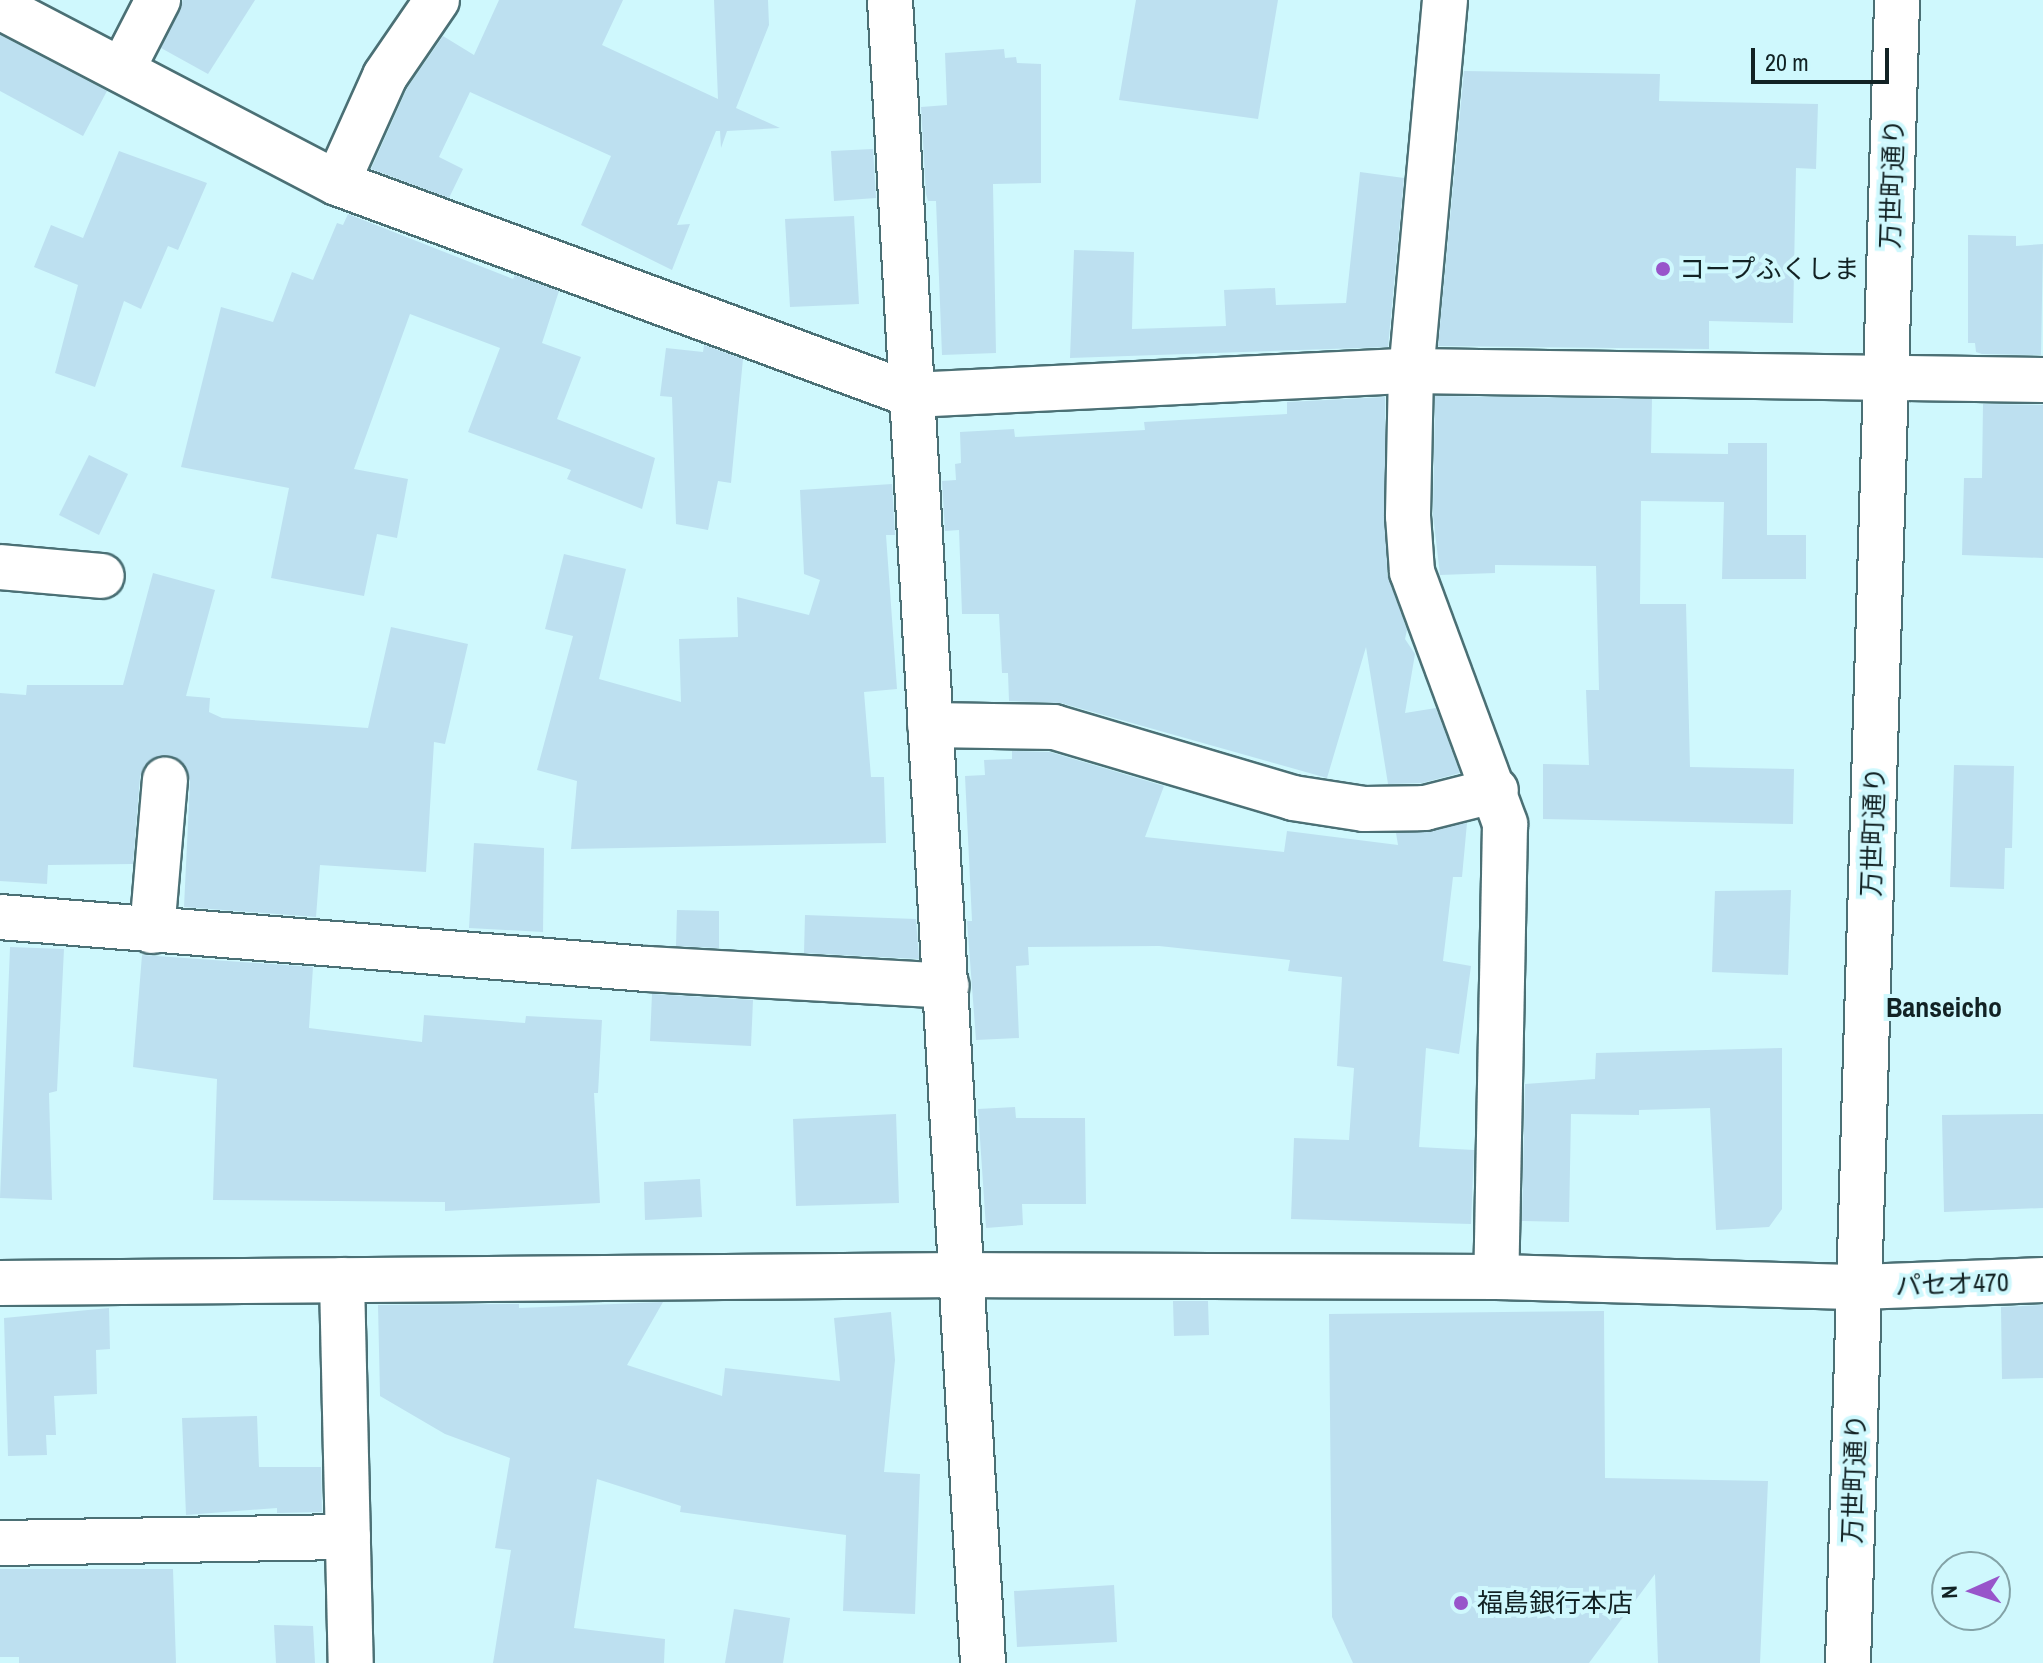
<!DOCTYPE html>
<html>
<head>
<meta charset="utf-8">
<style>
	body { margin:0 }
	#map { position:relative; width:2043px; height:1663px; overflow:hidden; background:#cff8fd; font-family:"Archivo Narrow","Noto Sans JP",sans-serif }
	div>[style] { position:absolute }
	.building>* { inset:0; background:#bde0f0 }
	.roads { filter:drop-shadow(2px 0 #4b7075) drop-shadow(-2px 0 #4b7075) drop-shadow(0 2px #4b7075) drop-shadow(0 -2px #4b7075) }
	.minor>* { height:44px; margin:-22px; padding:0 22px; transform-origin:22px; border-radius:22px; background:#fff }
	.tertiary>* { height:44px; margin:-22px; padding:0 22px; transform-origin:22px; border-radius:22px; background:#fff }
	.dots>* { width:22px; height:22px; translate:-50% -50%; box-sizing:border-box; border:4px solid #cff8fd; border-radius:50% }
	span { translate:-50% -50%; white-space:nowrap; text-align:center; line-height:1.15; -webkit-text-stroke:8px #cff8fd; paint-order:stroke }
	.street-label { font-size:26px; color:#122224 }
	.poi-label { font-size:26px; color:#122224 }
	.left { translate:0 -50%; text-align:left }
	.neighbourhood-label { font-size:28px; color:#122224; font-weight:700 }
	.north { position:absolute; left:1931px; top:1551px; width:80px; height:80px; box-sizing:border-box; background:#cff8fd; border:2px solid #83a2a6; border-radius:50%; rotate:267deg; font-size:22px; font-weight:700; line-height:32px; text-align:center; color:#122224 }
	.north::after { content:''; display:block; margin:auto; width:28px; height:36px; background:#9855ca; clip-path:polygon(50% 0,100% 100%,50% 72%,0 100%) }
	.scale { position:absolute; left:1751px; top:48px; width:138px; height:36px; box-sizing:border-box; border:4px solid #122224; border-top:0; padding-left:10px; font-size:24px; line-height:28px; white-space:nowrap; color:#122224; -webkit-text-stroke:6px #cff8fd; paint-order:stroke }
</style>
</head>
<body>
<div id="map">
	<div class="building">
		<i style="clip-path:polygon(183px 0,255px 0,208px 74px,161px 48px)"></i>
		<i style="clip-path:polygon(499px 0,623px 0,602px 45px,718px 99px,714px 0,768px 0,769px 25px,736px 108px,780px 128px,727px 131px,721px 148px,720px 131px,716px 131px,677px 225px,690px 224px,672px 270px,581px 225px,611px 156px,470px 92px,439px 157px,463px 169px,449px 198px,371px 169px,407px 88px,443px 36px,474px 55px)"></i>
		<i style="clip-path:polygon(1136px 0,1278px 0,1258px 119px,1119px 100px)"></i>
		<i style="clip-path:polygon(0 35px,107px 91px,83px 136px,0 91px)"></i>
		<i style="clip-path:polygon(1004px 49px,1005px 58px,1016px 57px,1017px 63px,1041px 64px,1041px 183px,993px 184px,996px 353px,942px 355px,936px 201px,928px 201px,926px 194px,921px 107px,947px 105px,945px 53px)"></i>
		<i style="clip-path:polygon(1464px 71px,1660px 74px,1659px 101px,1818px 104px,1816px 169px,1796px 168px,1793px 323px,1709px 321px,1709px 349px,1438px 346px)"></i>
		<i style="clip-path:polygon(873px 149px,876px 198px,834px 201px,831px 151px)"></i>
		<i style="clip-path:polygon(119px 151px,207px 183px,178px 250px,168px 246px,141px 309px,124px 301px,95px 387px,55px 373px,78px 285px,34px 267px,51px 225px,83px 238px)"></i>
		<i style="clip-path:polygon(1360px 172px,1404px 178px,1388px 347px,1070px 358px,1074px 250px,1134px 252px,1132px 329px,1226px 326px,1224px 290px,1275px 288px,1276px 305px,1346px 303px)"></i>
		<i style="clip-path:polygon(348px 214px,513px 279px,515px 275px,559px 291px,542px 343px,581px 357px,557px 419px,655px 458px,642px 509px,567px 479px,571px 470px,468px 432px,500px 348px,410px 314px,354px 469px,408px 479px,397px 538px,377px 534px,364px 596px,271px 578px,289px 488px,181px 467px,221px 307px,273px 322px,292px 272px,313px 280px,337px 223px,343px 225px)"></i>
		<i style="clip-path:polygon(854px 216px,859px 304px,790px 307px,785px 219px)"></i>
		<i style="clip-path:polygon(1968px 235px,2016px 236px,2016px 246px,2043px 244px,2041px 355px,1982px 354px,1976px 352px,1975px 343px,1968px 343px)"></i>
		<i style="clip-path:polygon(704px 345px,743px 359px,731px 483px,718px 481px,708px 530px,676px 524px,672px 397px,660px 396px,666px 348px,703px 352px)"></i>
		<i style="clip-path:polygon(1435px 396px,1652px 399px,1651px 453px,1728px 454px,1728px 443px,1767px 443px,1767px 535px,1806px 535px,1806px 579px,1722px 579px,1724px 502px,1641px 501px,1640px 604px,1686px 604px,1690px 767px,1794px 769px,1793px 824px,1543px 819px,1543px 764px,1589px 765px,1586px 690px,1599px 690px,1596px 566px,1495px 565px,1495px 573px,1440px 575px,1433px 515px)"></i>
		<i style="clip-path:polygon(1385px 397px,1387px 574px,1407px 630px,1405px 639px,1415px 654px,1405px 713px,1436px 708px,1460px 773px,1422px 783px,1388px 784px,1366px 647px,1327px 778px,1061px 703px,1009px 701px,1008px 673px,1002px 673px,999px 614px,962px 614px,959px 530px,945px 531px,942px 481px,956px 480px,955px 464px,961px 463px,960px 432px,1014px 429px,1015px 437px,1145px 430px,1144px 422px,1287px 414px,1287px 402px)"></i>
		<i style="clip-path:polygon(1983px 404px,2043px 405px,2043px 558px,1962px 555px,1964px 478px,1982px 478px)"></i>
		<i style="clip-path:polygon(89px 455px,128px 474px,99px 535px,59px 515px)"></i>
		<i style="clip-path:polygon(892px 484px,895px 535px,886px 535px,897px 689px,864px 692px,871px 777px,884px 777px,886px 843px,571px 849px,577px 781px,537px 770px,573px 636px,545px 629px,564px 554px,626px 569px,599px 679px,681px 702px,679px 639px,738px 637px,737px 597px,809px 615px,820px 580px,804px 574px,800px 490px)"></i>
		<i style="clip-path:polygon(153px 573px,215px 590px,186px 696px,210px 698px,209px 712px,222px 718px,368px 728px,391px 627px,468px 644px,445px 744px,434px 742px,426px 872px,320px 865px,316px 917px,184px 907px,190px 781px,180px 760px,166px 755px,145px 765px,140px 777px,133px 864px,48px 865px,47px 884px,0 881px,0 693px,26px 695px,27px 685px,123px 685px)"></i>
		<i style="clip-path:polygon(1012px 751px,1050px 752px,1164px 786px,1145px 837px,1284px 852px,1287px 831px,1398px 845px,1396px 833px,1467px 823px,1462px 877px,1453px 877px,1443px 961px,1471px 966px,1459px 1054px,1426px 1048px,1419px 1147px,1474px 1150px,1471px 1224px,1291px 1219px,1294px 1138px,1349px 1140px,1354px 1068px,1337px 1066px,1342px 977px,1288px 971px,1290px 960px,1159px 946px,1028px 947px,1029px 965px,1016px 966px,1019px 1038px,976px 1040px,967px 921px,972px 921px,965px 776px,985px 775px,984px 760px,1012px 759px)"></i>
		<i style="clip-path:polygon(1954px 765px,2014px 766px,2012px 848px,2005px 848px,2004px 889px,1950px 887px)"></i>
		<i style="clip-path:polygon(474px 843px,544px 848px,543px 932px,469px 928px)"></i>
		<i style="clip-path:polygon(1791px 890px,1788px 975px,1712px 972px,1715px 891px)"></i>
		<i style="clip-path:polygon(677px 910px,719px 911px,719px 948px,676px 946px)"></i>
		<i style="clip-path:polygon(805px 915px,916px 919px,919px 959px,804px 953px)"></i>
		<i style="clip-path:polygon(10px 947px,64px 949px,57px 1091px,49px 1093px,52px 1200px,0 1198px)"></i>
		<i style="clip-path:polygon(142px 955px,313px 967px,309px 1028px,422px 1042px,424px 1015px,525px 1023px,526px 1016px,602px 1020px,598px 1093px,594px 1093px,600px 1203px,445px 1211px,445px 1202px,213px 1200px,217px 1079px,133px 1067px)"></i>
		<i style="clip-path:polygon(652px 994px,753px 1000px,751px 1046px,650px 1041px)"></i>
		<i style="clip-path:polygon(1782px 1048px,1782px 1209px,1769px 1227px,1716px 1230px,1710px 1108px,1639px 1110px,1639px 1115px,1571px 1114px,1569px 1222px,1522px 1221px,1525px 1084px,1595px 1079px,1596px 1053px)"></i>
		<i style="clip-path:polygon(1015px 1107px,1016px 1118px,1085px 1118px,1086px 1204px,1022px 1204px,1023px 1225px,986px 1228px,978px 1109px)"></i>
		<i style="clip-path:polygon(896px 1114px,899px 1203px,796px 1206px,793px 1119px)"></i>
		<i style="clip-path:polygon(2043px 1114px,2043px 1208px,1944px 1212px,1942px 1115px)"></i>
		<i style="clip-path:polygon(700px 1179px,702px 1217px,645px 1220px,644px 1182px)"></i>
		<i style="clip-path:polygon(1173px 1301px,1208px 1301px,1209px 1335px,1174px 1336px)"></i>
		<i style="clip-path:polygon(663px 1302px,627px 1365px,722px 1396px,725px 1368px,840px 1381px,834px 1318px,891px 1312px,895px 1360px,884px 1472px,920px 1474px,915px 1614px,843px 1611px,846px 1535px,680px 1512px,681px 1506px,597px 1479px,574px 1628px,665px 1639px,664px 1663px,493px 1663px,511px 1550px,495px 1548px,510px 1458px,445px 1434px,380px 1396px,378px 1305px,519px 1304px,519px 1308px)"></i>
		<i style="clip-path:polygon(2043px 1305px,2043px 1378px,2002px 1379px,2001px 1307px)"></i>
		<i style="clip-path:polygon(109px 1308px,110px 1349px,96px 1350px,97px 1394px,54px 1396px,56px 1435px,46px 1435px,47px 1455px,8px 1456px,4px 1318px)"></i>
		<i style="clip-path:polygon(1604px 1311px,1605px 1478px,1768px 1481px,1760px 1663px,1658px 1663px,1655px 1574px,1589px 1663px,1353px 1663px,1332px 1617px,1329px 1314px)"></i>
		<i style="clip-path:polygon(257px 1416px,259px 1467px,321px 1467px,322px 1512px,277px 1513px,277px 1508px,186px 1515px,182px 1418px)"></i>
		<i style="clip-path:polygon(0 1569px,173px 1569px,176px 1663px,19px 1663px,19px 1657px,0 1657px)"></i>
		<i style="clip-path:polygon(1114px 1585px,1117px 1642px,1017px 1647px,1014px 1591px)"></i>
		<i style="clip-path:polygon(734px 1609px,790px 1618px,783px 1663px,725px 1663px)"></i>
		<i style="clip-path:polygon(274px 1625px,313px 1626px,315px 1663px,276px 1663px)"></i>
	</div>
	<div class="roads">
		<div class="minor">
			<i style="left:890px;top:0;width:1666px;rotate:86.8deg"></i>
			<i style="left:1445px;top:0;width:373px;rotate:95.2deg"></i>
			<i style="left:1411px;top:371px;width:145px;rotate:91.2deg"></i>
			<i style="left:1408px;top:516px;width:56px;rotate:85.9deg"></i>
			<i style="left:1412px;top:572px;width:269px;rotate:69.7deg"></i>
			<i style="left:1505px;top:824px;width:453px;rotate:91.1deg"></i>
			<i style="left:0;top:7px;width:380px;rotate:27.6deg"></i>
			<i style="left:337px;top:183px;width:613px;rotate:20.24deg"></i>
			<i style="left:912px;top:395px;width:500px;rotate:-2.8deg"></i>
			<i style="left:1411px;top:371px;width:632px;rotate:0.82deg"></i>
			<i style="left:122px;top:70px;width:79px;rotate:-62.8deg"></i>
			<i style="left:337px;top:183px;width:117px;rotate:-65.8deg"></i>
			<i style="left:385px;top:76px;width:92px;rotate:-55.6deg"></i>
			<i style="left:0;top:567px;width:102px;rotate:5deg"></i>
			<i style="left:930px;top:725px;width:124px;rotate:0.9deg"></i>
			<i style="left:1054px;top:727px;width:249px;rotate:16.5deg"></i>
			<i style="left:1293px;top:798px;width:72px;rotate:8.8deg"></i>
			<i style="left:1364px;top:809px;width:61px;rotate:-0.9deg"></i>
			<i style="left:1425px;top:808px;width:73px;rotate:-14.2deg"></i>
			<i style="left:0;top:917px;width:649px;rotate:4.6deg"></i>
			<i style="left:647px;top:969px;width:300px;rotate:3.2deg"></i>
			<i style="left:152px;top:931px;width:152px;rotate:-85.1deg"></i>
			<i style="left:342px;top:1280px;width:383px;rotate:88.7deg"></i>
			<i style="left:0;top:1283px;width:961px;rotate:-0.48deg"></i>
			<i style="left:961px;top:1275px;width:535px;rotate:0.21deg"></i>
			<i style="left:1496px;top:1277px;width:364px;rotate:1.6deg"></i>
			<i style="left:1860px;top:1287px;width:183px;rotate:-2.2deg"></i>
			<i style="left:0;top:1543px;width:348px;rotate:-1deg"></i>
		</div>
		<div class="tertiary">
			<i style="left:1848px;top:1663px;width:1664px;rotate:-88.31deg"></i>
		</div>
	</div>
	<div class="dots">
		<i style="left:1663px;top:269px;background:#9855ca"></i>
		<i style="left:1461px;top:1603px;background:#9855ca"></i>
	</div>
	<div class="street-label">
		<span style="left:1892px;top:184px;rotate:-88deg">万世町通り</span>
		<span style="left:1873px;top:832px;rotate:-88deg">万世町通り</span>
		<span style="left:1952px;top:1284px;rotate:-2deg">パセオ470</span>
		<span style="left:1854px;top:1479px;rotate:-88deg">万世町通り</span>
	</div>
	<div class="poi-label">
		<span class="left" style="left:1679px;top:269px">コープふくしま</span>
		<span class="left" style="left:1477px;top:1603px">福島銀行本店</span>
	</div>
	<div class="neighbourhood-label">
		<span style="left:1944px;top:1007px">Banseicho</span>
	</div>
	<div class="north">N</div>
	<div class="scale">20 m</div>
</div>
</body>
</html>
